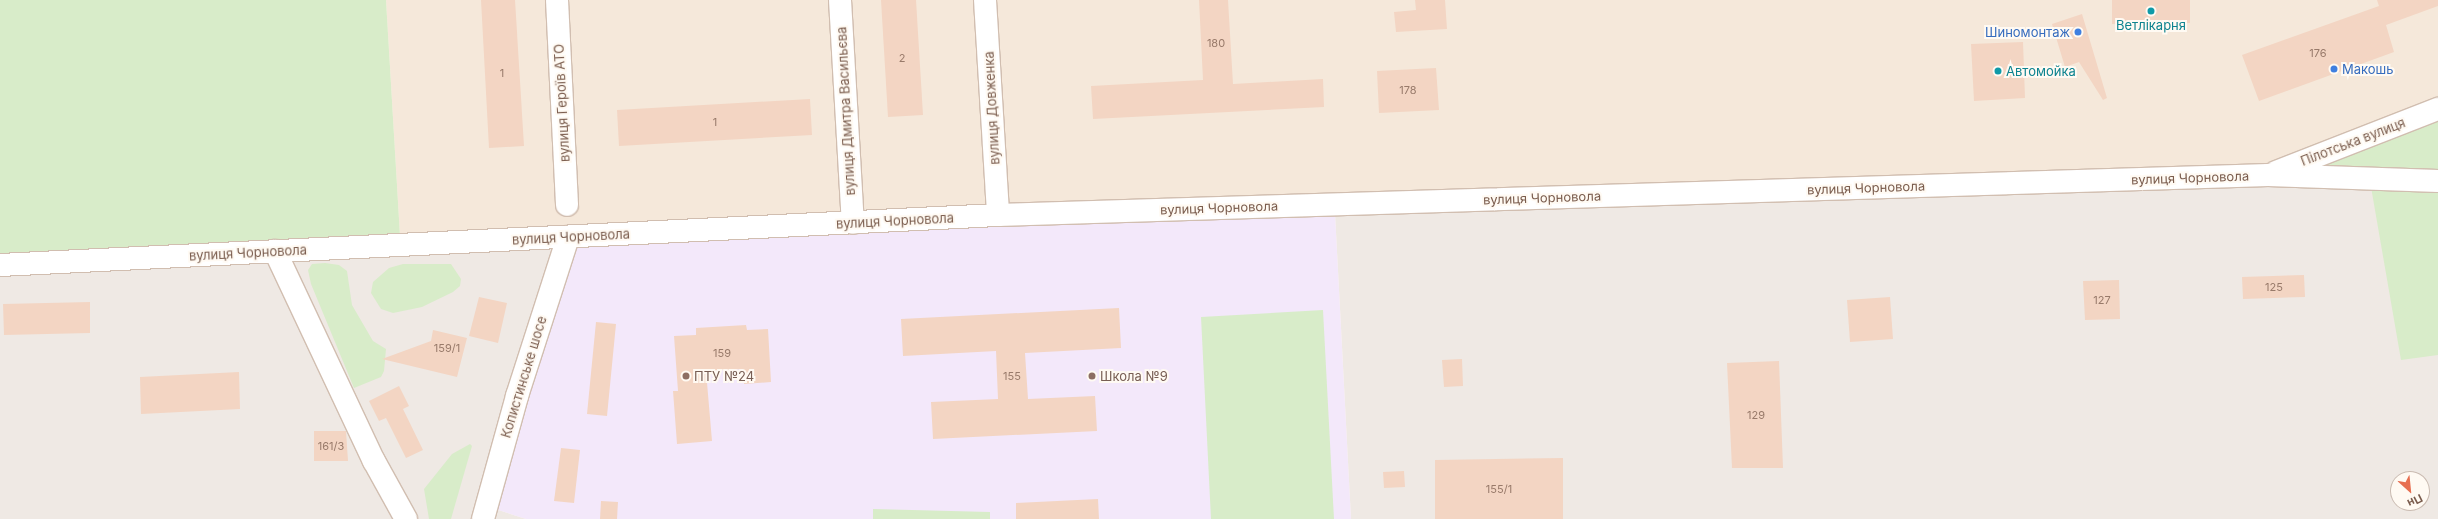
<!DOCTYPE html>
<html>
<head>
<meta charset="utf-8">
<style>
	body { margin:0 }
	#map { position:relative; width:2438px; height:519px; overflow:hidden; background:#fdf6ec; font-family:Inter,sans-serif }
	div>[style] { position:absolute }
	.residential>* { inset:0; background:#f5e8da }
	.industrial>* { inset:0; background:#efe9e4 }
	.education>* { inset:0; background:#f3e8fa }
	.green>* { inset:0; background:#d8ecc9 }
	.building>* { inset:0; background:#f3d5c3 }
	.roads { filter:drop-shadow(1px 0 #d1beb0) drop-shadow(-1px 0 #d1beb0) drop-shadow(0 1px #d1beb0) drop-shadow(0 -1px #d1beb0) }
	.minor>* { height:22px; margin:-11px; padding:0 11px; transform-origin:11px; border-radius:11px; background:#fff }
	.dots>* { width:11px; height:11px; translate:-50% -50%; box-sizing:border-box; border:2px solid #fffaf3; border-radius:50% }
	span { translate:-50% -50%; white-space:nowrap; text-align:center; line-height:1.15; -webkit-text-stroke:4px #fffaf3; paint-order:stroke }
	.number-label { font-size:11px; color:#987a6a }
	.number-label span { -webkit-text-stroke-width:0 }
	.culture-label { font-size:13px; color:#0d838f }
	.left { translate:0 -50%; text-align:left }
	.shop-label { font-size:13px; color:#366cbe }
	.right { translate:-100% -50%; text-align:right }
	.street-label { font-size:13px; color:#7a5c4d }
	.education-label { font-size:13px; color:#785e54 }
	.north { position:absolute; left:2390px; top:471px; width:40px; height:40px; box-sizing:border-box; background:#fffaf3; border:1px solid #cabbb1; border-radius:50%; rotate:153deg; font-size:11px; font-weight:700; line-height:16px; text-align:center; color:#7a5c4d }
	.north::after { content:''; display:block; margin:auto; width:14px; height:18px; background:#e76f51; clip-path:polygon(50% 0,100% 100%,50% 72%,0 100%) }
</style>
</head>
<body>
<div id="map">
	<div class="residential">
		<i style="clip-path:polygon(386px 0,977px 0,989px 208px,400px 236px)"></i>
		<i style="clip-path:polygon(994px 0,2438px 0,2438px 100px,2266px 167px,1006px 207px)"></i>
	</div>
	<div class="industrial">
		<i style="clip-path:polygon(evenodd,2267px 184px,2438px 190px,2438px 519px,1351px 519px,1335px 213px,2267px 184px,2398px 479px,2422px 479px,2422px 503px,2398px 503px,2398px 479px)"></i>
		<i style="clip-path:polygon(557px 245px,489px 507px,526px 519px,0 519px,0 273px)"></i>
	</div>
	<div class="education">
		<i style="clip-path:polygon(1335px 213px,1351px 519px,526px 519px,489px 507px,574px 245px,999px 224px)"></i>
	</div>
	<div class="green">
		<i style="clip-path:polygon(0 0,386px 0,400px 236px,0 256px)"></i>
		<i style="clip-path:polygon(2438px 119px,2438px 173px,2309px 168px)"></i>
		<i style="clip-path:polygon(2371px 187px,2438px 190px,2438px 355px,2401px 360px)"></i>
		<i style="clip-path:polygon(325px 263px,339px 265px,347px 271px,352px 305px,373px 341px,386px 349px,384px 371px,381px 377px,354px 388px,311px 284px,308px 270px,312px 264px)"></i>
		<i style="clip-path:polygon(403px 264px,451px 264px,461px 279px,460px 286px,453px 292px,422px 307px,393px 313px,381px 309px,371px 293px,373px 282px,389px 268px)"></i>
		<i style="clip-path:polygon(1323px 310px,1334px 519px,1211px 519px,1201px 317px)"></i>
		<i style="clip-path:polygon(470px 444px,472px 446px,451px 519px,429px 519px,424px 489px,452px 454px)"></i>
		<i style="clip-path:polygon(873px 509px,990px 512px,990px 519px,873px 519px)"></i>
	</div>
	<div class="building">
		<i style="clip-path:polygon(481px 0,515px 0,524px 146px,489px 148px)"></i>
		<i style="clip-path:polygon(881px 0,916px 0,923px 115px,888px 117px)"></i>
		<i style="clip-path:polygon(1199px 0,1228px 0,1233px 84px,1323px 79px,1324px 107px,1093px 119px,1091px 86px,1203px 80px)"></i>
		<i style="clip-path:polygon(1415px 0,1445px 0,1447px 29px,1396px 32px,1394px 12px,1416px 10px)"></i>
		<i style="clip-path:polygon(2112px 0,2190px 0,2190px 23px,2112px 24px)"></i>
		<i style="clip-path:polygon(2377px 0,2438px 0,2438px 6px,2386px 25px,2394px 52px,2259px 101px,2242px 55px,2379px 6px)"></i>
		<i style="clip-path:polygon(2082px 14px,2107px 98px,2103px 100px,2079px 62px,2065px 67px,2052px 24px)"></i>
		<i style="clip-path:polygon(2023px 42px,2025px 98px,1974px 101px,1971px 44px)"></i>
		<i style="clip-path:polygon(1436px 68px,1439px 110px,1379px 113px,1377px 71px)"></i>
		<i style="clip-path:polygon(810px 99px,812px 135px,619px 146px,617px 110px)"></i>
		<i style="clip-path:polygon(2304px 275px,2305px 297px,2243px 299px,2242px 277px)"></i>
		<i style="clip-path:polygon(2119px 280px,2120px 319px,2085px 320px,2083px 281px)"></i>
		<i style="clip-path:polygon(479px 297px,507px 303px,498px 343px,469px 336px)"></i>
		<i style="clip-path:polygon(1890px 297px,1893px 339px,1850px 342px,1847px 300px)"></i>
		<i style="clip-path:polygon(90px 302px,90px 333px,4px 335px,3px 304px)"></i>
		<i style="clip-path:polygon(1119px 308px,1121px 348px,1025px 353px,1028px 399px,1095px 396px,1097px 431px,933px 439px,931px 402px,998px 399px,996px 351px,903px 356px,901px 319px)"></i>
		<i style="clip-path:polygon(596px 322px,616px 324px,607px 416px,587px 414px)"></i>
		<i style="clip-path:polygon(746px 325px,747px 330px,768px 329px,771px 382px,744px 384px,743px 369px,706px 371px,712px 441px,677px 444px,673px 391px,678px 391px,674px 336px,696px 335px,696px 328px)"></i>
		<i style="clip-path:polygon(433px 330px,467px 338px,457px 377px,382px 359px,431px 341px)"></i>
		<i style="clip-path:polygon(1462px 359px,1463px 386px,1444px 387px,1442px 360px)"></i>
		<i style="clip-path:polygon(1779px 361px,1783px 468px,1732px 468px,1727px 363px)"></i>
		<i style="clip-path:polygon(239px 372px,240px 409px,141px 414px,140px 377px)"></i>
		<i style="clip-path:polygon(399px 386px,409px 406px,403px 409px,423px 450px,406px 458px,386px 418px,379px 421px,369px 401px)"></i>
		<i style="clip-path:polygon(314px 431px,346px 431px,348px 461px,314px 461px)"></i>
		<i style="clip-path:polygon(561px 448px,580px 450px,574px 503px,554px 501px)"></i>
		<i style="clip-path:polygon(1563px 458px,1563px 519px,1435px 519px,1435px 460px)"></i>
		<i style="clip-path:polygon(1404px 471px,1405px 487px,1384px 488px,1383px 472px)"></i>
		<i style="clip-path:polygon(1098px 499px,1099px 519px,1016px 519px,1016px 503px)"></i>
		<i style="clip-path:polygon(601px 501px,618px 502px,617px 519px,600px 519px)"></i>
	</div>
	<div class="roads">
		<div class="minor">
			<i style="left:557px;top:0;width:205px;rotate:87.2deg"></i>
			<i style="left:840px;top:0;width:223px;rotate:86.7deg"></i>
			<i style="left:985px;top:0;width:215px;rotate:86.5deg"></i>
			<i style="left:2276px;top:172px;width:174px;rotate:-21.3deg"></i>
			<i style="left:275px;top:251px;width:232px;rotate:64.8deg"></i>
			<i style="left:374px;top:461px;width:66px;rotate:61.1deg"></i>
			<i style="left:0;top:265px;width:999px;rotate:-2.87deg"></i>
			<i style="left:998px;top:215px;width:1271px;rotate:-1.8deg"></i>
			<i style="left:2268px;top:175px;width:170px;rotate:2deg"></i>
			<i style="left:483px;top:519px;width:128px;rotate:-74.5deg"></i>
			<i style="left:517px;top:396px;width:167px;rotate:-72.2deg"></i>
		</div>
	</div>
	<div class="dots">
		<i style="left:2151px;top:11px;background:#0f9aa8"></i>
		<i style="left:2078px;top:32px;background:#3f7fe0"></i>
		<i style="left:2334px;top:69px;background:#3f7fe0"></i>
		<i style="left:1998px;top:71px;background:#0f9aa8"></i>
		<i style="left:686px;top:376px;background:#8d6e63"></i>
		<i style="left:1092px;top:376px;background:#8d6e63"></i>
	</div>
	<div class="number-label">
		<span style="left:1216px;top:43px">180</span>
		<span style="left:2318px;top:53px">176</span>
		<span style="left:902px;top:58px">2</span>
		<span style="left:502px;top:73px">1</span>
		<span style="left:1408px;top:90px">178</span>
		<span style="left:715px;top:122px">1</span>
		<span style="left:2274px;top:287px">125</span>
		<span style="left:2102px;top:300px">127</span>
		<span style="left:447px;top:348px">159/1</span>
		<span style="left:722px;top:353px">159</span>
		<span style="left:1012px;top:376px">155</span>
		<span style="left:1756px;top:415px">129</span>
		<span style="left:331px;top:446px">161/3</span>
		<span style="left:1499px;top:489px">155/1</span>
	</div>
	<div class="culture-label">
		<span style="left:2151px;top:25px">Ветлікарня</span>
		<span class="left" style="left:2006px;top:71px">Автомойка</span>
	</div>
	<div class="shop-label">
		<span class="right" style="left:2070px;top:32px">Шиномонтаж</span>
		<span class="left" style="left:2342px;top:69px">Макошь</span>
	</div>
	<div class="street-label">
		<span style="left:562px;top:103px;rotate:-93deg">вулиця Героїв АТО</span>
		<span style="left:992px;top:108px;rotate:-93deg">вулиця Довженка</span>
		<span style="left:846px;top:111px;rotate:-93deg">вулиця Дмитра Васильєва</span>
		<span style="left:2353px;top:142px;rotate:-21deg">Пілотська вулиця</span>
		<span style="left:2190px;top:178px;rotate:-2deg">вулиця Чорновола</span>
		<span style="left:1866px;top:188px;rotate:-2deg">вулиця Чорновола</span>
		<span style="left:1542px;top:198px;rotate:-2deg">вулиця Чорновола</span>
		<span style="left:1219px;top:208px;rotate:-2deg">вулиця Чорновола</span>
		<span style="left:895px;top:221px;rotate:-3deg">вулиця Чорновола</span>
		<span style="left:571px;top:237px;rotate:-3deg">вулиця Чорновола</span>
		<span style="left:248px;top:253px;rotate:-3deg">вулиця Чорновола</span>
		<span style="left:524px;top:377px;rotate:-73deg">Копистинське шосе</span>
	</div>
	<div class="education-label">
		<span class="left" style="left:694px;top:376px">ПТУ №24</span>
		<span class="left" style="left:1100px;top:376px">Школа №9</span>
	</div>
	<div class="north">Пн</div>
</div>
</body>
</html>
